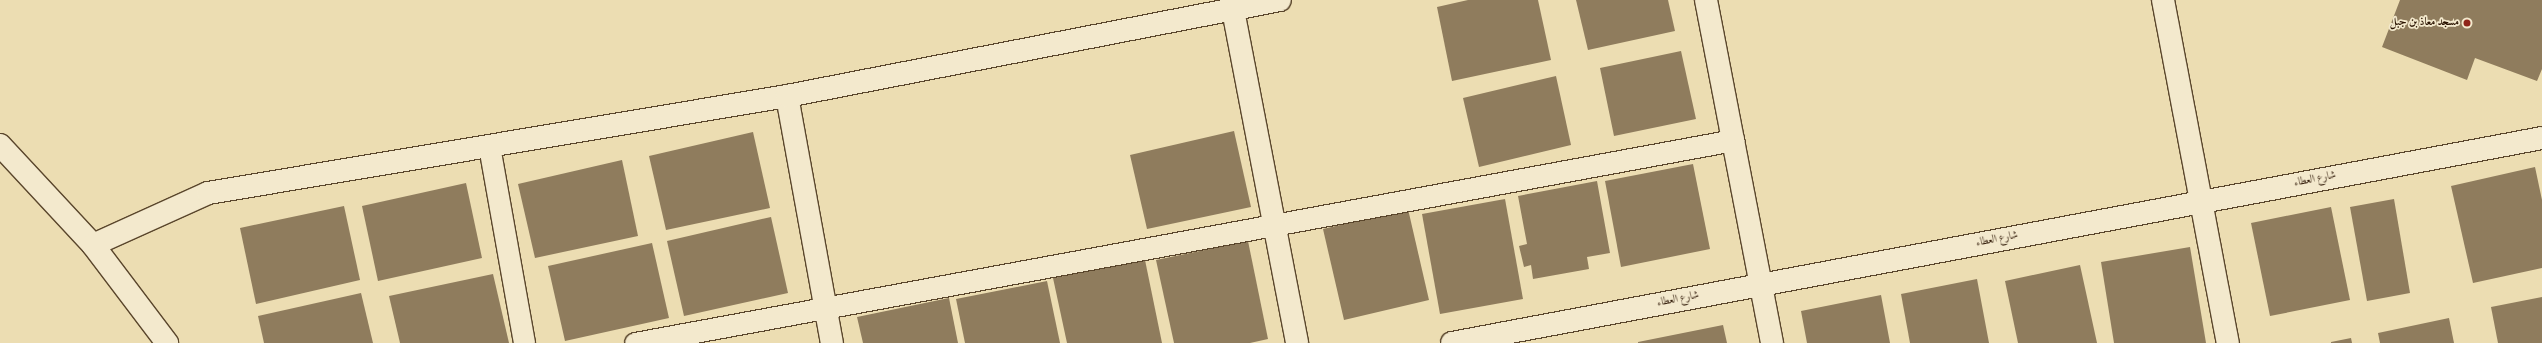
<!DOCTYPE html>
<html>
<head>
<meta charset="utf-8">
<style>
	body { margin:0 }
	#map { position:relative; width:2542px; height:343px; overflow:hidden; background:#ecddb2; font-family:Vollkorn,Amiri,serif }
	div>[style] { position:absolute }
	.building>* { inset:0; background:#8f7c5d }
	.roads { filter:drop-shadow(1px 0 #5a462c) drop-shadow(-1px 0 #5a462c) drop-shadow(0 1px #5a462c) drop-shadow(0 -1px #5a462c) }
	.service>* { height:21px; margin:-10.5px; padding:0 10.5px; transform-origin:10.5px; border-radius:10.5px; background:#f3e9cd }
	.minor>* { height:22px; margin:-11px; padding:0 11px; transform-origin:11px; border-radius:11px; background:#f3e9cd }
	.tertiary>* { height:22px; margin:-11px; padding:0 11px; transform-origin:11px; border-radius:11px; background:#f3e9cd }
	.dots>* { width:11px; height:11px; translate:-50% -50%; box-sizing:border-box; border:2px solid #f3e9cd; border-radius:50% }
	span { translate:-50% -50%; white-space:nowrap; text-align:center; line-height:1.15; -webkit-text-stroke:3.5px #f3e9cd; paint-order:stroke }
	.poi-label { font-size:11px; color:#2a1300; font-weight:700 }
	.right { translate:-100% -50%; text-align:right }
	.street-label { font-size:11px; color:#2a1300 }
</style>
</head>
<body>
<div id="map">
	<div class="building">
		<i style="clip-path:polygon(1468px 0,1538px 0,1551px 60px,1452px 81px,1437px 7px)"></i>
		<i style="clip-path:polygon(1576px 0,1668px 0,1675px 31px,1588px 50px)"></i>
		<i style="clip-path:polygon(2400px 0,2542px 0,2542px 69px,2537px 81px,2475px 58px,2467px 80px,2382px 47px)"></i>
		<i style="clip-path:polygon(1681px 51px,1696px 119px,1614px 136px,1600px 68px)"></i>
		<i style="clip-path:polygon(1556px 76px,1571px 145px,1479px 167px,1463px 98px)"></i>
		<i style="clip-path:polygon(1234px 131px,1251px 207px,1147px 229px,1130px 155px)"></i>
		<i style="clip-path:polygon(753px 132px,770px 208px,666px 230px,649px 156px)"></i>
		<i style="clip-path:polygon(622px 160px,638px 236px,535px 258px,518px 184px)"></i>
		<i style="clip-path:polygon(1693px 164px,1710px 249px,1621px 267px,1605px 181px)"></i>
		<i style="clip-path:polygon(2535px 167px,2542px 200px,2542px 268px,2473px 283px,2451px 186px)"></i>
		<i style="clip-path:polygon(1597px 181px,1610px 253px,1587px 257px,1589px 269px,1533px 279px,1531px 265px,1524px 267px,1519px 246px,1527px 244px,1518px 196px)"></i>
		<i style="clip-path:polygon(466px 183px,482px 258px,378px 281px,362px 206px)"></i>
		<i style="clip-path:polygon(1505px 199px,1523px 299px,1440px 314px,1422px 214px)"></i>
		<i style="clip-path:polygon(2394px 199px,2410px 293px,2367px 301px,2350px 207px)"></i>
		<i style="clip-path:polygon(344px 206px,360px 280px,256px 304px,240px 228px)"></i>
		<i style="clip-path:polygon(2331px 207px,2350px 300px,2270px 316px,2251px 223px)"></i>
		<i style="clip-path:polygon(1408px 209px,1429px 300px,1344px 320px,1323px 229px)"></i>
		<i style="clip-path:polygon(771px 217px,788px 293px,684px 316px,667px 241px)"></i>
		<i style="clip-path:polygon(1248px 241px,1268px 339px,1250px 343px,1174px 343px,1156px 260px)"></i>
		<i style="clip-path:polygon(652px 243px,669px 318px,565px 341px,548px 266px)"></i>
		<i style="clip-path:polygon(2190px 247px,2206px 343px,2114px 343px,2101px 262px)"></i>
		<i style="clip-path:polygon(1145px 260px,1162px 343px,1067px 343px,1053px 278px)"></i>
		<i style="clip-path:polygon(2080px 265px,2097px 343px,2018px 343px,2005px 281px)"></i>
		<i style="clip-path:polygon(493px 274px,509px 343px,400px 343px,389px 296px)"></i>
		<i style="clip-path:polygon(1977px 279px,1989px 343px,1910px 343px,1901px 294px)"></i>
		<i style="clip-path:polygon(1047px 281px,1060px 343px,965px 343px,956px 299px)"></i>
		<i style="clip-path:polygon(361px 293px,373px 343px,264px 343px,258px 316px)"></i>
		<i style="clip-path:polygon(1881px 295px,1890px 343px,1807px 343px,1801px 311px)"></i>
		<i style="clip-path:polygon(2542px 297px,2542px 343px,2498px 343px,2491px 307px)"></i>
		<i style="clip-path:polygon(949px 298px,958px 343px,863px 343px,857px 317px)"></i>
		<i style="clip-path:polygon(2449px 318px,2454px 343px,2380px 343px,2378px 333px)"></i>
		<i style="clip-path:polygon(1723px 325px,1727px 343px,1638px 343px,1638px 342px)"></i>
		<i style="clip-path:polygon(2351px 338px,2352px 343px,2331px 343px,2331px 342px)"></i>
	</div>
	<div class="roads">
		<div class="service">
			<i style="left:489px;top:146px;width:200px;rotate:79.9deg"></i>
			<i style="left:635px;top:343px;width:1117px;rotate:-10.47deg"></i>
		</div>
		<div class="minor">
			<i style="left:1706px;top:0;width:349px;rotate:79.1deg"></i>
			<i style="left:2163px;top:0;width:349px;rotate:79.3deg"></i>
			<i style="left:1233px;top:10px;width:339px;rotate:79.1deg"></i>
			<i style="left:787px;top:96px;width:251px;rotate:79.7deg"></i>
			<i style="left:93px;top:245px;width:126px;rotate:-24.3deg"></i>
			<i style="left:208px;top:193px;width:587px;rotate:-9.51deg"></i>
			<i style="left:787px;top:96px;width:502px;rotate:-11.02deg"></i>
			<i style="left:1452px;top:343px;width:1109px;rotate:-10.65deg"></i>
		</div>
		<div class="tertiary">
			<i style="left:0;top:145px;width:137px;rotate:47.1deg"></i>
			<i style="left:93px;top:245px;width:123px;rotate:52.9deg"></i>
		</div>
	</div>
	<div class="dots">
		<i style="left:2467px;top:23px;background:#8f2418"></i>
	</div>
	<div class="poi-label">
		<span class="right" style="left:2459px;top:23px">مسجد معاذ بن جبل</span>
	</div>
	<div class="street-label">
		<span style="left:2315px;top:180px;rotate:-11deg">شارع العطاء</span>
		<span style="left:1997px;top:240px;rotate:-11deg">شارع العطاء</span>
		<span style="left:1678px;top:300px;rotate:-11deg">شارع العطاء</span>
	</div>
</div>
</body>
</html>
